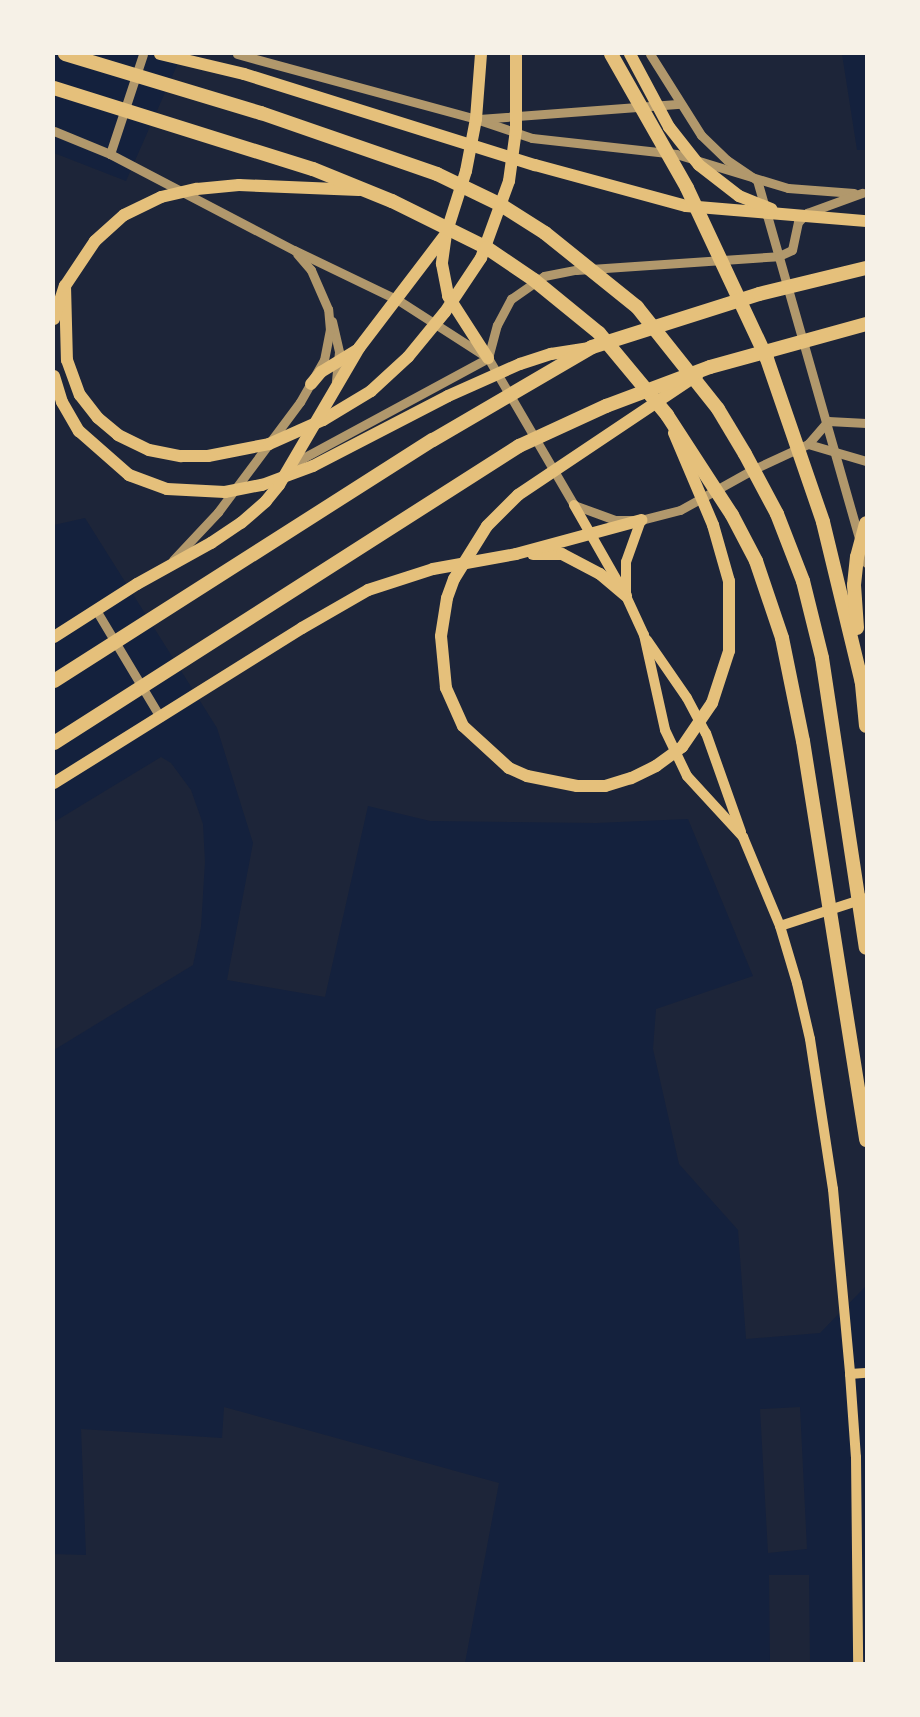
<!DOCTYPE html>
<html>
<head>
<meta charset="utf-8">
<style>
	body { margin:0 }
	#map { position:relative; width:920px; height:1717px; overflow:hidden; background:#14213d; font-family:"Roboto Condensed",sans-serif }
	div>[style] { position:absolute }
	.green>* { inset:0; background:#1d2539 }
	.tertiary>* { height:9px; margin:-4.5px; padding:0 4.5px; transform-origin:4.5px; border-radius:4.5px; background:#b1986c }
	.secondary>* { height:10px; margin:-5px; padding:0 5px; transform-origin:5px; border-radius:5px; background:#e5c07b }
	.primary>* { height:12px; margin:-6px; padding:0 6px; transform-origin:6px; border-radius:6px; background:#e5c07b }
	.trunk>* { height:14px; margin:-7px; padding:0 7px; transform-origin:7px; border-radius:7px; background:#e5c07b }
	span { translate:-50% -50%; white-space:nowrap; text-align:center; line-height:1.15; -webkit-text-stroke:5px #f6f1e7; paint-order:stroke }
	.frame { position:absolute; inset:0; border:55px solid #f6f1e7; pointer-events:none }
</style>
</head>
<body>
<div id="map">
	<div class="green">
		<i style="clip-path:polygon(182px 54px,842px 54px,857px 150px,866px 150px,866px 1286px,820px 1333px,746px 1339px,738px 1230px,679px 1164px,653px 1049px,656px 1009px,753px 976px,688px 819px,596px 823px,430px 821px,368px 806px,325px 997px,227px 980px,253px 843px,217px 728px,85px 518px,54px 525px,54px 153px,126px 181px)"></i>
		<i style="clip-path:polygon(161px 757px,171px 763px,191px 790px,203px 824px,205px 862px,201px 927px,193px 965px,54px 1050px,54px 822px)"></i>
		<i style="clip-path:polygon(224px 1407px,499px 1483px,465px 1663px,54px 1663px,54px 1554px,86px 1555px,81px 1429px,222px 1438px)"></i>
		<i style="clip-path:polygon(800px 1407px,807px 1549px,768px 1553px,760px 1409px)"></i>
		<i style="clip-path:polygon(769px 1575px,809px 1575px,810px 1663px,770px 1663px)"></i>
	</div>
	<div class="tertiary">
		<i style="left:237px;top:54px;width:248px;rotate:15.2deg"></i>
		<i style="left:476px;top:119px;width:59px;rotate:18.7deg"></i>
		<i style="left:532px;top:138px;width:145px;rotate:6.3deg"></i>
		<i style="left:676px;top:154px;width:117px;rotate:16.9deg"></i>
		<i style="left:788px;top:188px;width:66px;rotate:4.3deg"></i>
		<i style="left:650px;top:54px;width:96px;rotate:57.8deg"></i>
		<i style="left:701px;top:135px;width:36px;rotate:44deg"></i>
		<i style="left:727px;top:160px;width:36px;rotate:34deg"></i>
		<i style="left:757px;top:180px;width:398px;rotate:74.1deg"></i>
		<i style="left:479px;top:119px;width:202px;rotate:-4.3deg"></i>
		<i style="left:54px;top:131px;width:61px;rotate:22.3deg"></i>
		<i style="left:110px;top:154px;width:208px;rotate:27.6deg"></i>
		<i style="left:294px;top:250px;width:115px;rotate:25.7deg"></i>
		<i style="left:398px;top:300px;width:103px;rotate:32.8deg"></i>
		<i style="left:110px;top:154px;width:105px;rotate:-71.7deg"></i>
		<i style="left:332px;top:321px;width:32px;rotate:77deg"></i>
		<i style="left:339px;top:352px;width:30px;rotate:96deg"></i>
		<i style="left:828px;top:421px;width:30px;rotate:131deg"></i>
		<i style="left:808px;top:444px;width:62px;rotate:155.1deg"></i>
		<i style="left:752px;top:470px;width:82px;rotate:150.9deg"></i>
		<i style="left:680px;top:510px;width:40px;rotate:165.6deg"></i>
		<i style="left:641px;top:520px;width:26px;rotate:180deg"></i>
		<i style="left:615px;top:520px;width:44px;rotate:-159.9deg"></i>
		<i style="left:574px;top:505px;width:170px;rotate:-120.3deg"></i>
		<i style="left:488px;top:358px;width:34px;rotate:-75deg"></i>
		<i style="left:497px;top:325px;width:30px;rotate:-62deg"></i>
		<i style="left:511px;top:299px;width:40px;rotate:-34.9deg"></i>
		<i style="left:544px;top:276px;width:33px;rotate:-11deg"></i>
		<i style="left:576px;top:270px;width:203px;rotate:-3.9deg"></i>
		<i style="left:779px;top:256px;width:14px;rotate:-25deg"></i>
		<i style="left:792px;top:250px;width:29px;rotate:-78deg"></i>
		<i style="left:798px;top:222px;width:13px;rotate:-45deg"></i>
		<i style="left:807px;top:213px;width:59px;rotate:-20deg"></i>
		<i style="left:828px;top:421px;width:38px;rotate:3deg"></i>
		<i style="left:808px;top:444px;width:60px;rotate:16.3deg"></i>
		<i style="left:292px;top:464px;width:223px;rotate:-28.4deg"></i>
		<i style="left:173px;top:560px;width:66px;rotate:-46.8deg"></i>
		<i style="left:218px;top:512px;width:137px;rotate:-53.3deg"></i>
		<i style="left:300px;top:402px;width:48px;rotate:-60.3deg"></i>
		<i style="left:324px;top:360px;width:31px;rotate:-79deg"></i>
		<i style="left:330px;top:330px;width:21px;rotate:-95deg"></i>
		<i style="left:328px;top:309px;width:43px;rotate:-113.6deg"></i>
		<i style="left:311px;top:270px;width:21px;rotate:-131deg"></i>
		<i style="left:96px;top:610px;width:125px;rotate:59.1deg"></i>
	</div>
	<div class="secondary">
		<i style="left:574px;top:505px;width:105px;rotate:60.3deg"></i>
		<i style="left:626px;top:596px;width:43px;rotate:65.2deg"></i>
		<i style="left:644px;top:635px;width:97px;rotate:77.5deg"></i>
		<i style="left:665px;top:730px;width:51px;rotate:64.4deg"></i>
		<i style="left:687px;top:776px;width:83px;rotate:47.4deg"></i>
		<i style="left:743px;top:837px;width:96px;rotate:67.4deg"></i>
		<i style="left:780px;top:926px;width:59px;rotate:73.4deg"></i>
		<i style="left:797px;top:983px;width:57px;rotate:76.9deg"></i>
		<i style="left:810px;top:1039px;width:152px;rotate:81.3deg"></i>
		<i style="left:833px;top:1189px;width:186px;rotate:84.7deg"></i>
		<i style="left:850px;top:1374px;width:83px;rotate:85.9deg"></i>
		<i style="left:856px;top:1457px;width:206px;rotate:89.4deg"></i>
		<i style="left:626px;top:595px;width:33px;rotate:-90deg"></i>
		<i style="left:626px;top:562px;width:45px;rotate:-70.3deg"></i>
		<i style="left:647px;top:640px;width:70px;rotate:55.4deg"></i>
		<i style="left:687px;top:698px;width:40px;rotate:62deg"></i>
		<i style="left:706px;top:733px;width:105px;rotate:70.5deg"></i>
		<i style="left:780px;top:926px;width:90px;rotate:-18deg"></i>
		<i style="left:850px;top:1374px;width:16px;rotate:-4deg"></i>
	</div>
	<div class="primary">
		<i style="left:160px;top:54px;width:86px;rotate:13.4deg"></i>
		<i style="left:244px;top:74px;width:305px;rotate:17.4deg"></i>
		<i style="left:535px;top:165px;width:156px;rotate:15.2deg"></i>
		<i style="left:686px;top:206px;width:181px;rotate:4.8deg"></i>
		<i style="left:481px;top:54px;width:65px;rotate:94.4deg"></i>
		<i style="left:476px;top:119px;width:53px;rotate:100.9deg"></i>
		<i style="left:466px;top:171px;width:66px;rotate:107.6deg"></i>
		<i style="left:446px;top:234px;width:30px;rotate:98deg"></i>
		<i style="left:442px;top:264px;width:33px;rotate:79deg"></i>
		<i style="left:448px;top:296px;width:74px;rotate:57.2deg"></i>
		<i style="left:630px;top:54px;width:83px;rotate:61.9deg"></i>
		<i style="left:669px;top:127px;width:48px;rotate:51.7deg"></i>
		<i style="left:699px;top:165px;width:51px;rotate:37.8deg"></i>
		<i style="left:739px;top:196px;width:35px;rotate:22deg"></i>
		<i style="left:65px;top:286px;width:74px;rotate:88.5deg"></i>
		<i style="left:67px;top:360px;width:37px;rotate:70deg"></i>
		<i style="left:80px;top:395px;width:29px;rotate:52deg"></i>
		<i style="left:98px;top:418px;width:26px;rotate:40deg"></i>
		<i style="left:118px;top:435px;width:34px;rotate:26deg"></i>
		<i style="left:149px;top:450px;width:33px;rotate:11deg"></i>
		<i style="left:181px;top:456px;width:27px"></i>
		<i style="left:208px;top:456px;width:62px;rotate:-11.1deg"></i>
		<i style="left:269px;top:444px;width:59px;rotate:-24deg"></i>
		<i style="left:323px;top:420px;width:56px;rotate:-31.1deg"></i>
		<i style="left:371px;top:391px;width:50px;rotate:-42.6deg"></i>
		<i style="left:408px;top:357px;width:58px;rotate:-50.6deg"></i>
		<i style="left:445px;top:312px;width:65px;rotate:-56.3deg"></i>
		<i style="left:481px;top:258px;width:82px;rotate:-70deg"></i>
		<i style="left:509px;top:181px;width:51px;rotate:-82.2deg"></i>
		<i style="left:516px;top:130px;width:76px;rotate:-90deg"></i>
		<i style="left:54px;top:319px;width:35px;rotate:-72deg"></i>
		<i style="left:65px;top:286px;width:54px;rotate:-56.3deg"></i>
		<i style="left:95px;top:241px;width:39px;rotate:-42deg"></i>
		<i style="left:124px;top:215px;width:41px;rotate:-25.9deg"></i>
		<i style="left:161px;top:197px;width:37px;rotate:-13deg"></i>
		<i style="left:197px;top:189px;width:42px;rotate:-5.4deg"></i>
		<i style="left:239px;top:185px;width:120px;rotate:2.4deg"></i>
		<i style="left:54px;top:376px;width:27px;rotate:73deg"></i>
		<i style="left:62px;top:402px;width:34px;rotate:60deg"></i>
		<i style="left:79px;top:431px;width:67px;rotate:41.3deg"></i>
		<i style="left:129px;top:475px;width:40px;rotate:20.2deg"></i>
		<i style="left:167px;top:489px;width:58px;rotate:3deg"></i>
		<i style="left:225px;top:492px;width:38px;rotate:-11deg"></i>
		<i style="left:262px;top:485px;width:54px;rotate:-20.4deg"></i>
		<i style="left:313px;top:466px;width:152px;rotate:-27.4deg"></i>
		<i style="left:448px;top:396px;width:79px;rotate:-24deg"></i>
		<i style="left:520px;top:364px;width:33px;rotate:-18deg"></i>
		<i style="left:551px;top:354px;width:39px;rotate:-9deg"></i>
		<i style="left:311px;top:384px;width:16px;rotate:-50deg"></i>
		<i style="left:321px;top:372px;width:42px;rotate:-31.4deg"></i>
		<i style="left:674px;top:433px;width:100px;rotate:67deg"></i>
		<i style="left:713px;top:525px;width:58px;rotate:74.1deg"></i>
		<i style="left:729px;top:581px;width:70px;rotate:90deg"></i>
		<i style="left:729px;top:651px;width:55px;rotate:108.1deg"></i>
		<i style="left:712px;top:703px;width:53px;rotate:124.3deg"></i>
		<i style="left:682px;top:747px;width:32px;rotate:144deg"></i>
		<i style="left:656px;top:766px;width:28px;rotate:154deg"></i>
		<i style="left:631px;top:778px;width:27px;rotate:163deg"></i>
		<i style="left:605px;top:786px;width:28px;rotate:180deg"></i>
		<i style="left:577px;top:786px;width:51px;rotate:-168.7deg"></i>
		<i style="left:527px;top:776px;width:20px;rotate:-156deg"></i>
		<i style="left:509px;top:768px;width:62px;rotate:-137.6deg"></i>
		<i style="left:463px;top:726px;width:42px;rotate:-114.1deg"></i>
		<i style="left:446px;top:688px;width:52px;rotate:-95.5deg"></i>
		<i style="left:441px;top:636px;width:38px;rotate:-81deg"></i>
		<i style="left:447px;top:598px;width:20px;rotate:-70deg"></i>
		<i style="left:454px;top:579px;width:62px;rotate:-58.1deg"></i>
		<i style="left:487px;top:526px;width:44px;rotate:-45deg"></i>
		<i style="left:518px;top:495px;width:216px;rotate:-33.8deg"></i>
		<i style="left:533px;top:554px;width:29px"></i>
		<i style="left:562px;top:554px;width:43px;rotate:27.8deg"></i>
		<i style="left:600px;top:574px;width:34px;rotate:40deg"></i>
		<i style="left:54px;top:637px;width:98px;rotate:-32.6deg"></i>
		<i style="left:137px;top:584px;width:85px;rotate:-29deg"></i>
		<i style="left:211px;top:543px;width:36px;rotate:-34deg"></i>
		<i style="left:241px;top:523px;width:33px;rotate:-41deg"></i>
		<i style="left:266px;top:501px;width:21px;rotate:-51deg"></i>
		<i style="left:279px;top:485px;width:159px;rotate:-59.7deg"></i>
		<i style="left:359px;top:348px;width:143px;rotate:-52.7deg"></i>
		<i style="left:54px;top:783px;width:292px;rotate:-32deg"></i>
		<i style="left:302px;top:628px;width:76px;rotate:-29.9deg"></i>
		<i style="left:368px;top:590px;width:68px;rotate:-17.9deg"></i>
		<i style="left:433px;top:569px;width:84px;rotate:-10.2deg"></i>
		<i style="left:516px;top:554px;width:130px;rotate:-15.2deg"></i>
	</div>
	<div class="trunk">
		<i style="left:65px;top:54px;width:205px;rotate:16.8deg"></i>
		<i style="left:261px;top:113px;width:186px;rotate:19.1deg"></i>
		<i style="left:437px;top:174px;width:71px;rotate:25.8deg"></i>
		<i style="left:501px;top:205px;width:52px;rotate:32.5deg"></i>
		<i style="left:545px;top:233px;width:118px;rotate:38.8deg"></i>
		<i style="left:637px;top:307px;width:130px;rotate:51.5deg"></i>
		<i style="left:718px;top:409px;width:52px;rotate:59deg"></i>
		<i style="left:745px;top:454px;width:68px;rotate:61.9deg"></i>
		<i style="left:777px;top:514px;width:72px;rotate:68.8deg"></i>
		<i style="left:803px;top:581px;width:79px;rotate:76.1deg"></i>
		<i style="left:822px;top:658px;width:293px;rotate:81.4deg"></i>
		<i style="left:611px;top:54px;width:154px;rotate:60.4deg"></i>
		<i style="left:687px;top:188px;width:189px;rotate:64.9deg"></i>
		<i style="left:767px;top:359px;width:172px;rotate:71deg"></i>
		<i style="left:823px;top:522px;width:166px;rotate:76.4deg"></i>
		<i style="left:54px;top:88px;width:271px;rotate:17.4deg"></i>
		<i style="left:313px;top:169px;width:85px;rotate:22.1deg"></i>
		<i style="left:392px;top:201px;width:106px;rotate:26.3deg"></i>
		<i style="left:487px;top:248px;width:57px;rotate:34.2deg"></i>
		<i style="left:534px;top:280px;width:84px;rotate:39.2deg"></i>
		<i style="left:599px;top:333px;width:107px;rotate:50.3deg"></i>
		<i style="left:667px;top:415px;width:119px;rotate:57deg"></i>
		<i style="left:732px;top:515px;width:52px;rotate:62.4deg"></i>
		<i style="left:756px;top:561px;width:81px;rotate:71.3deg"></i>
		<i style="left:782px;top:638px;width:105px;rotate:78.5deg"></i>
		<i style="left:803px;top:741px;width:404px;rotate:81deg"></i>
		<i style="left:857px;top:628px;width:43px;rotate:-94deg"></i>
		<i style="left:854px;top:585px;width:28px;rotate:-84deg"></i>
		<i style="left:857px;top:557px;width:35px;rotate:-75deg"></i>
		<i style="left:861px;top:674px;width:52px;rotate:84.5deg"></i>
		<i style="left:54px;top:681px;width:449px;rotate:-32.5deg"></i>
		<i style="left:433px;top:440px;width:184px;rotate:-30.3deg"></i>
		<i style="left:592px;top:347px;width:175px;rotate:-17.6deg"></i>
		<i style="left:759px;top:294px;width:110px;rotate:-13.7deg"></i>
		<i style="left:54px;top:743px;width:552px;rotate:-32.57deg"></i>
		<i style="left:519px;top:446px;width:96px;rotate:-24.7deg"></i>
		<i style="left:606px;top:406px;width:111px;rotate:-20.6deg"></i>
		<i style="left:710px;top:367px;width:162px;rotate:-15.4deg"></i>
	</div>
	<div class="frame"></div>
</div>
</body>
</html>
